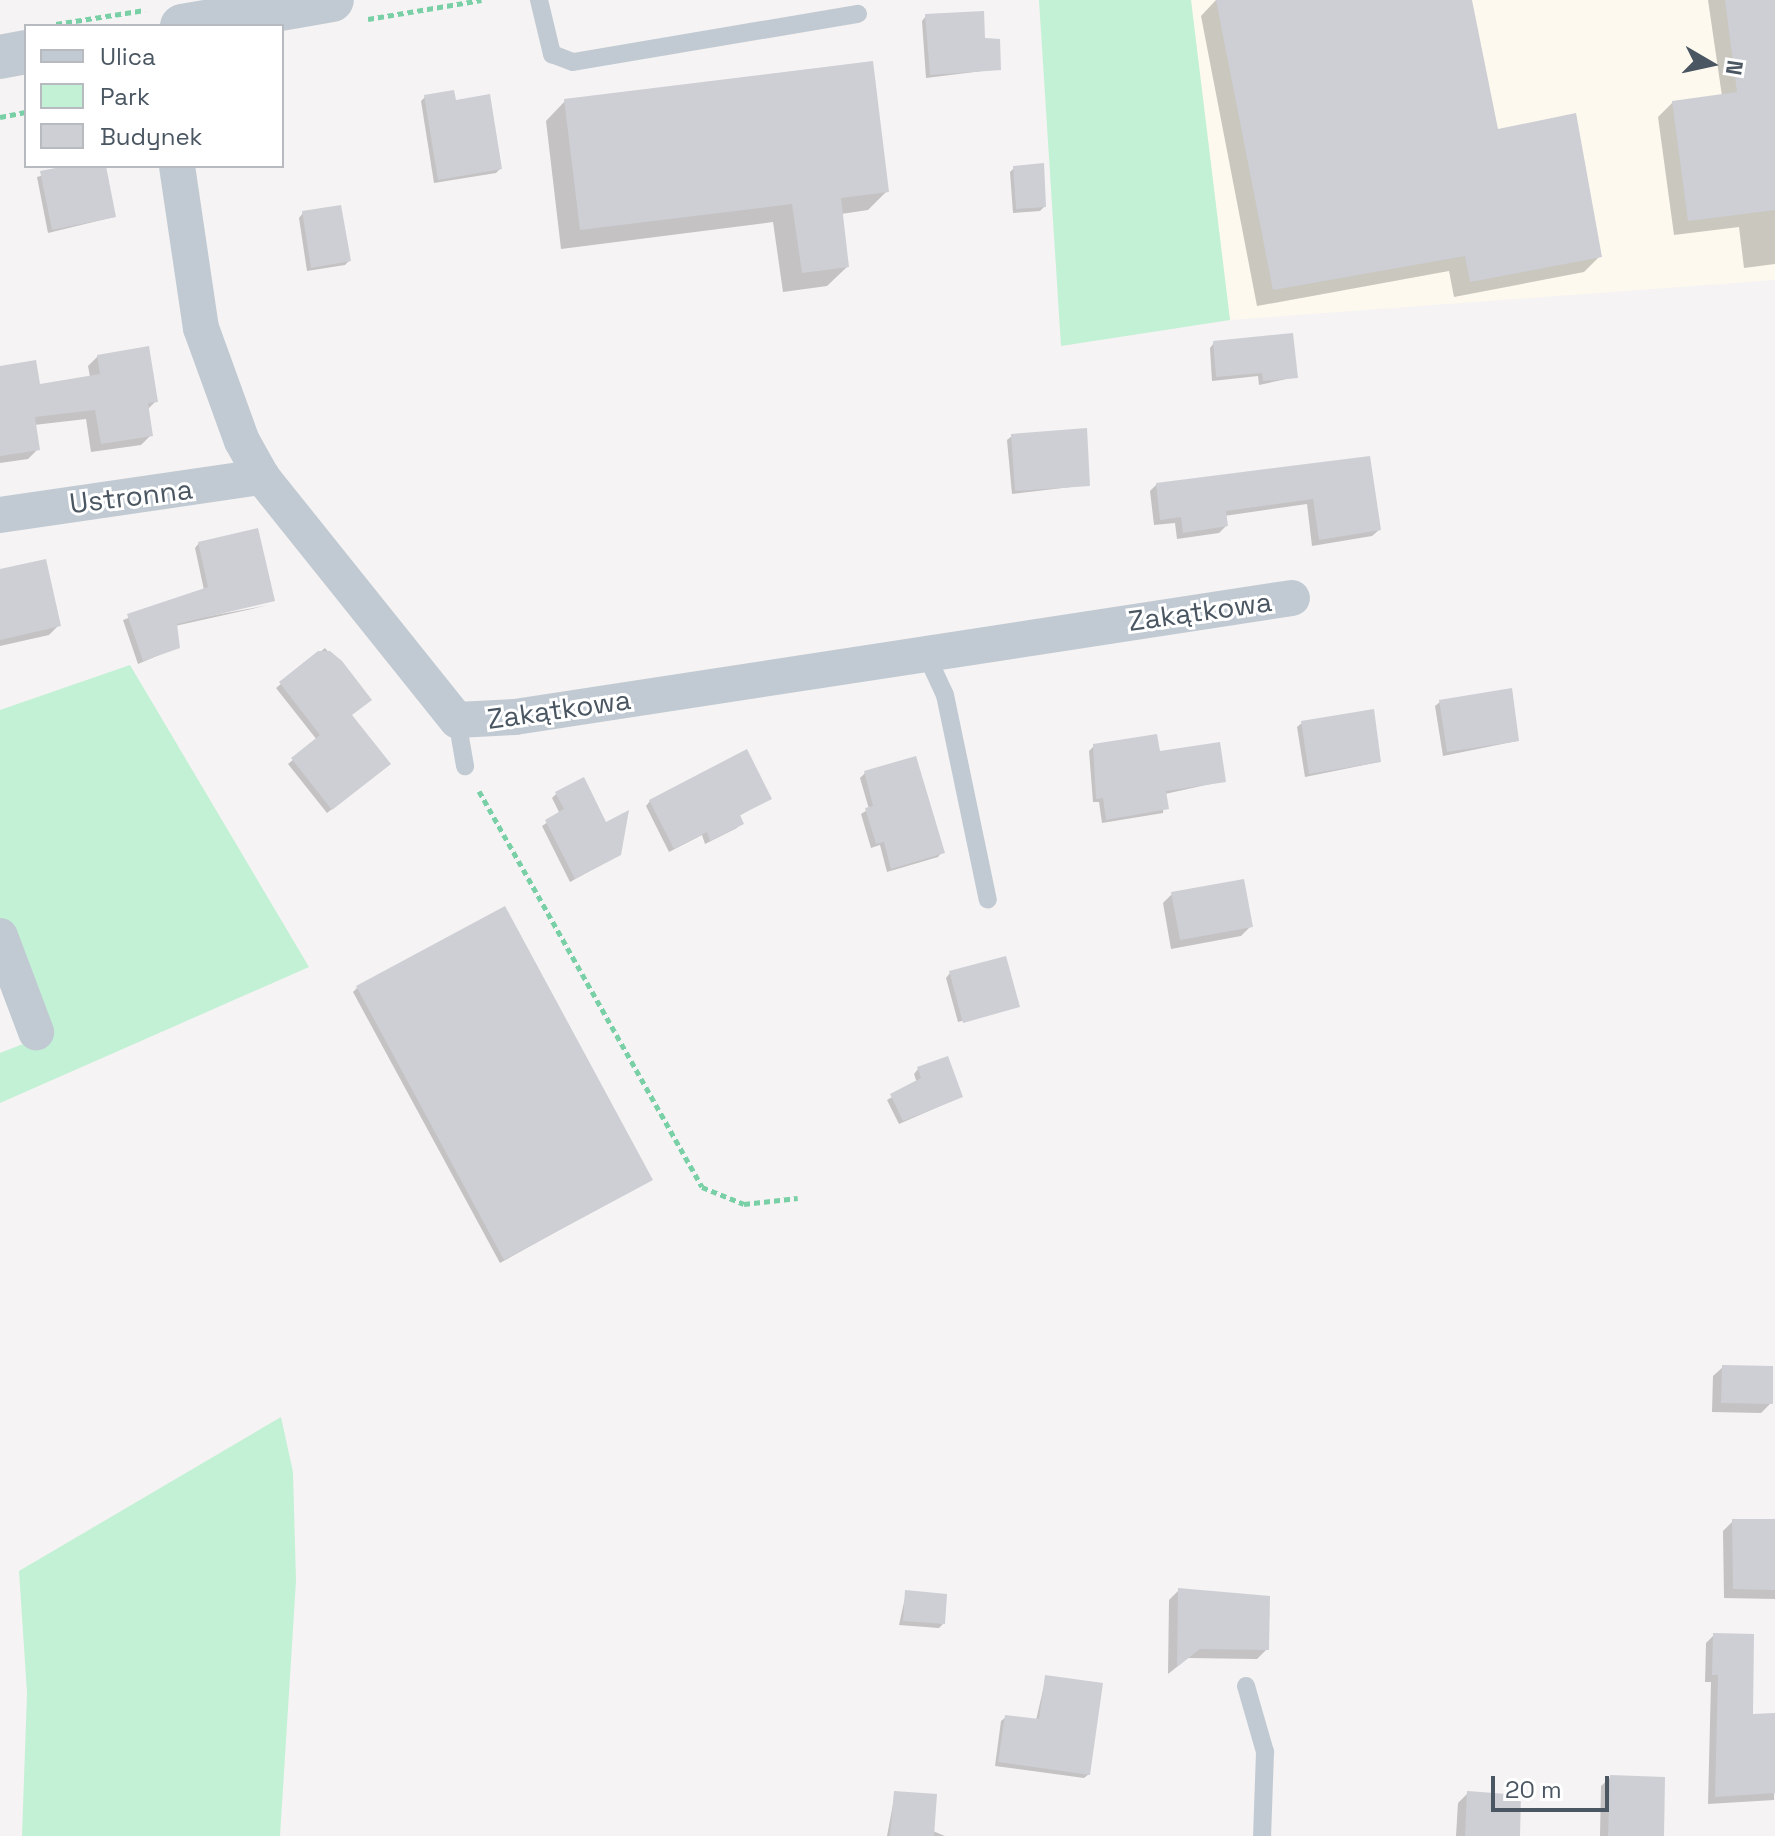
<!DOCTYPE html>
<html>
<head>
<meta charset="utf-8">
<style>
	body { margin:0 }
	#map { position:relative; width:1775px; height:1836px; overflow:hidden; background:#f5f3f3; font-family:"Space Grotesk",sans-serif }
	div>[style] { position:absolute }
	.commercial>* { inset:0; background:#fdf9ef }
	.green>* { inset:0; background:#c3f1d5 }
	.shadow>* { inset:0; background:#0003 }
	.building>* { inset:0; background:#cdcfd5 }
	.path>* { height:5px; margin-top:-2.5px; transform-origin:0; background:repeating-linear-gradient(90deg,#7ad0a6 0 6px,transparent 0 10px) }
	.service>* { height:18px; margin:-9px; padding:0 9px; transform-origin:9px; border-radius:9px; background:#c1cad2 }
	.minor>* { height:36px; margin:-18px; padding:0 18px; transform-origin:18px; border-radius:18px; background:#c1cad2 }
	.tertiary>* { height:44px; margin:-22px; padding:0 22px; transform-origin:22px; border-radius:22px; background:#c1cad2 }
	span { translate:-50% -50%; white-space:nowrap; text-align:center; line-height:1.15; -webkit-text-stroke:6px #fff; paint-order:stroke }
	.street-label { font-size:28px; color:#4a5661 }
	.legend { position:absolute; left:24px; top:24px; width:260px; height:144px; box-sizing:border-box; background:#fff; border:2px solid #b7bbc0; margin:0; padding:10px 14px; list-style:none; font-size:24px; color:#4a5661 }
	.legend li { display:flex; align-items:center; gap:16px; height:40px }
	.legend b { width:40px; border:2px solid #b7bbc0 }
	.north { position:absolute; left:1671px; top:24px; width:80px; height:80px; -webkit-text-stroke:6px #fff; paint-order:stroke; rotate:99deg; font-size:22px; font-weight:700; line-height:32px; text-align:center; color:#4a5661 }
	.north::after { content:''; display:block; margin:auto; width:28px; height:36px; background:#4a5661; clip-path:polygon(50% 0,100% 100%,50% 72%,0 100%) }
	.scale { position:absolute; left:1491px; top:1776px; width:118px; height:36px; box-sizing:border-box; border:4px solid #4a5661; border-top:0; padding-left:10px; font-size:24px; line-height:28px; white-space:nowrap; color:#4a5661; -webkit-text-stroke:6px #fff; paint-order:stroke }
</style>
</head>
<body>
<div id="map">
	<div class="commercial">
		<i style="clip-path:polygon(1191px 0,1775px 0,1775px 280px,1230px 320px)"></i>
	</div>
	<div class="green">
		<i style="clip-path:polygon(1039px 0,1191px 0,1230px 320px,1061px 346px)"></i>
		<i style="clip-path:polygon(130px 665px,309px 967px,0 1103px,0 1053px,41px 1037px,0 927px,0 710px)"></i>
		<i style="clip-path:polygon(281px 1417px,293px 1472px,296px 1581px,280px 1836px,22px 1836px,27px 1693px,19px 1571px)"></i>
	</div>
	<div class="shadow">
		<i style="clip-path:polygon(1216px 0,1470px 0,1496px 131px,1600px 256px,1584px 272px,1454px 297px,1449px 271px,1257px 306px,1201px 16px)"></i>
		<i style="clip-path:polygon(1708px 0,1775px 0,1775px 264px,1744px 268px,1739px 227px,1674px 235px,1658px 117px,1673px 102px,1722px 96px)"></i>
		<i style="clip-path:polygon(926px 16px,983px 40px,999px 69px,926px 78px,922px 21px)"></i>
		<i style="clip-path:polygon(425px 97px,455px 102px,500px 169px,496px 173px,434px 183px,421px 101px)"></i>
		<i style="clip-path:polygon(565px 101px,887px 191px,868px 210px,841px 214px,847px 267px,827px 286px,783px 292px,773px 222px,561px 249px,546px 121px)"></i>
		<i style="clip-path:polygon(77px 166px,104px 166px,114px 217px,48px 233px,37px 177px)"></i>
		<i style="clip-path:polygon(1014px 168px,1044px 207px,1040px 211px,1013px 213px,1010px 172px)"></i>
		<i style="clip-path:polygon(303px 213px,349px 261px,345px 265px,307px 271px,299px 218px)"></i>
		<i style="clip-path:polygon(1214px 343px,1296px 377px,1259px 385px,1258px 376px,1212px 381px,1210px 348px)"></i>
		<i style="clip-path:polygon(98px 356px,156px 401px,147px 410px,151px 435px,141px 445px,91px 452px,86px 419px,34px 425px,38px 449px,28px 459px,0 463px,0 368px,39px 386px,90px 377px,88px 366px)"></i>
		<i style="clip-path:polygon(1012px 436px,1088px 485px,1012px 494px,1007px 440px)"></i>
		<i style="clip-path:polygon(1368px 458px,1379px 530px,1372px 536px,1312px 546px,1307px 504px,1224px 516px,1226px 526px,1219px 533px,1177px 539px,1175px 523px,1154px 525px,1150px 491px,1157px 484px)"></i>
		<i style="clip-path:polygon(199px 543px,273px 601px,166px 624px,269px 605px,175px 626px,178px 647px,138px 664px,123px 620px,204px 590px,195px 548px)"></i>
		<i style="clip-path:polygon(0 571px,59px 625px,49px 635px,0 646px)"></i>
		<i style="clip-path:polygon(325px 648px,369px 700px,350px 715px,384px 768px,327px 813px,288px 764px,317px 740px,276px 688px)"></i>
		<i style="clip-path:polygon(1440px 702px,1517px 741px,1443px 756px,1435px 706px)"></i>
		<i style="clip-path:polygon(1302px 723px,1379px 762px,1305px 777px,1297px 727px)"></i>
		<i style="clip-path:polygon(1094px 746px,1158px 753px,1224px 781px,1165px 794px,1163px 813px,1102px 823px,1099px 802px,1093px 802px,1089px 751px)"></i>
		<i style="clip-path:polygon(865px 773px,942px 852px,938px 857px,887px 872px,880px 845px,871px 848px,861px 814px,869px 809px,860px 778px)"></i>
		<i style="clip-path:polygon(556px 794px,620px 854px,570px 882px,542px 826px,560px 814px,552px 798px)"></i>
		<i style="clip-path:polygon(770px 798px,739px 816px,737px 828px,705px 844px,702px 835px,669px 852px,646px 806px,650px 801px)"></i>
		<i style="clip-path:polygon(1172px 894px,1251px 926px,1241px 936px,1171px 949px,1163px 903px)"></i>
		<i style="clip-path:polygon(950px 973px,1018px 1006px,958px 1022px,946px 978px)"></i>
		<i style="clip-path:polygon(357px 988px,651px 1179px,500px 1263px,353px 992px)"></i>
		<i style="clip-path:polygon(918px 1069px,961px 1097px,899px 1124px,887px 1100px,917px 1083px,914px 1074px)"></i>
		<i style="clip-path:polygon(1723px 1367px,1771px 1403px,1761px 1413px,1712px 1412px,1713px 1376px)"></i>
		<i style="clip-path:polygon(1733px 1521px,1775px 1521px,1775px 1599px,1724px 1598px,1723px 1531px)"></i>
		<i style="clip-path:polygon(1179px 1590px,1267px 1649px,1257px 1659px,1188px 1658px,1168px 1674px,1169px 1600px)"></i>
		<i style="clip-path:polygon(906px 1593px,943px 1624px,939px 1628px,899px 1625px)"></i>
		<i style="clip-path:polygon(1714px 1635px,1751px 1716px,1775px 1715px,1774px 1800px,1708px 1804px,1711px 1682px,1705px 1682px,1706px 1643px)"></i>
		<i style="clip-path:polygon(1046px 1677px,1089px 1774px,1084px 1778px,995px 1766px,1001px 1721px,1006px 1717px,1036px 1720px)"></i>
		<i style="clip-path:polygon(1611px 1777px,1662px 1836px,1600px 1836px,1601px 1786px)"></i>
		<i style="clip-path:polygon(895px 1793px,933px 1831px,945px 1836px,887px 1836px)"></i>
		<i style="clip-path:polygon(1468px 1793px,1518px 1836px,1456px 1836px,1458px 1803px)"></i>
	</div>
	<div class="building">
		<i style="clip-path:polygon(1216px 0,1472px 0,1498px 129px,1576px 113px,1602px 257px,1470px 282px,1465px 256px,1273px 290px)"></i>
		<i style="clip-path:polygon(1725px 0,1775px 0,1775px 210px,1688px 221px,1672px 101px,1737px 92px)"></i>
		<i style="clip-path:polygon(984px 11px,985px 38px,1000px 39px,1001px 70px,930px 75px,925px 14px)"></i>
		<i style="clip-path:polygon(873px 61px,889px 192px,841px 198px,849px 267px,802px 273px,792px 204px,580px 230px,564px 99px)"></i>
		<i style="clip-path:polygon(454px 90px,456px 100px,490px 94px,502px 169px,438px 180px,424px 95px)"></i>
		<i style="clip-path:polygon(1044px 163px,1046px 207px,1016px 209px,1013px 166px)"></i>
		<i style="clip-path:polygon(66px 166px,106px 166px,116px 217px,52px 230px,40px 171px)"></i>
		<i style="clip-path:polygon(341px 205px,351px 261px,311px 268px,302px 211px)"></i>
		<i style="clip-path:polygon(1293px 333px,1298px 378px,1263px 381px,1262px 373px,1216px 377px,1213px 341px)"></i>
		<i style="clip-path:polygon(149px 346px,158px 402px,148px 403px,153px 436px,101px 444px,95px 410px,35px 417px,40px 450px,0 456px,0 366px,36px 360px,40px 384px,100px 374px,97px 355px)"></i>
		<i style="clip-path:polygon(1087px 428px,1090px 486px,1015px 491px,1011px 434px)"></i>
		<i style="clip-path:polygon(1370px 456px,1381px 530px,1319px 540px,1313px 499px,1226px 511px,1228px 526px,1183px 533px,1181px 517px,1160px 520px,1156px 483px)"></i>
		<i style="clip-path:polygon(258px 528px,275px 601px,177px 624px,180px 648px,143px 661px,127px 614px,208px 587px,198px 542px)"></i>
		<i style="clip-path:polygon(46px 559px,61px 626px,0 640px,0 569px)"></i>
		<i style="clip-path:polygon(318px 651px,330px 651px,342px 661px,372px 700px,352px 715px,391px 764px,332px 810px,291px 758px,320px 735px,279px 682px)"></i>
		<i style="clip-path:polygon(1512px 688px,1519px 741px,1447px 752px,1439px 700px)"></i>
		<i style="clip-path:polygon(1374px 709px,1381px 762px,1309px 774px,1301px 721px)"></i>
		<i style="clip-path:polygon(1157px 734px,1160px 751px,1220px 742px,1226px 782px,1166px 791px,1169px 809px,1106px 820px,1103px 798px,1096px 799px,1093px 744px)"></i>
		<i style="clip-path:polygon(747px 749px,772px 799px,740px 815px,744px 824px,710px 841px,707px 832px,674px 849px,649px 800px)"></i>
		<i style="clip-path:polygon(916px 756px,945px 853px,891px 869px,884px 842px,876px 844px,865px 808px,873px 806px,864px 771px)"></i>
		<i style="clip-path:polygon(584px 777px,606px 822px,629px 810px,621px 855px,575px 879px,545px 820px,564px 809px,555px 792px)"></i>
		<i style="clip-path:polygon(1244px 879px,1253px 927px,1180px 940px,1171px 892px)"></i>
		<i style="clip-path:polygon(505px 906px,653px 1180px,504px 1260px,356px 986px)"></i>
		<i style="clip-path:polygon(1006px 956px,1020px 1007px,963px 1023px,949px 971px)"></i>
		<i style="clip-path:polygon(948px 1056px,963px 1097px,903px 1121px,890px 1094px,921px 1078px,917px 1067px)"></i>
		<i style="clip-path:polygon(1722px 1365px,1773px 1366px,1773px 1404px,1721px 1403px)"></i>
		<i style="clip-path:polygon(1732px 1519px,1775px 1519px,1775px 1590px,1733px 1589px)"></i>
		<i style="clip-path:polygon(1178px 1588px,1270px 1596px,1269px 1650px,1200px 1649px,1177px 1667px)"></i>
		<i style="clip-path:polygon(905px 1590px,947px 1594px,945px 1624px,903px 1621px)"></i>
		<i style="clip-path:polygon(1713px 1633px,1754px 1634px,1753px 1714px,1775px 1713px,1775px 1793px,1715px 1797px,1718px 1675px,1712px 1675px)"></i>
		<i style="clip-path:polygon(1045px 1675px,1103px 1683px,1090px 1775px,998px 1762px,1005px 1715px,1039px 1719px)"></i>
		<i style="clip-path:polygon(1610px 1775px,1665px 1777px,1664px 1836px,1608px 1836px)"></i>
		<i style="clip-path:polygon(894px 1791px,937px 1794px,934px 1836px,890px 1836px)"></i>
		<i style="clip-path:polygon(1467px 1791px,1521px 1795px,1520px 1836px,1465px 1836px)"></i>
	</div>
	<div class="path">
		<i style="left:368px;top:19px;width:115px;rotate:-9.5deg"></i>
		<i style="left:56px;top:24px;width:90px;rotate:-8.9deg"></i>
		<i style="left:0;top:117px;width:26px;rotate:-11deg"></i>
		<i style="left:479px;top:791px;width:454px;rotate:60.6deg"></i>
		<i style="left:702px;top:1187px;width:45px;rotate:22deg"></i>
		<i style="left:744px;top:1204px;width:54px;rotate:-6.3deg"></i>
	</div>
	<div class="service">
		<i style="left:539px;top:0;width:56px;rotate:76.5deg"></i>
		<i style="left:552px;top:54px;width:22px;rotate:21deg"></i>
		<i style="left:573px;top:62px;width:289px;rotate:-9.6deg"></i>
		<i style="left:925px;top:652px;width:47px;rotate:65.1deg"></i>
		<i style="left:945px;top:695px;width:209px;rotate:78.2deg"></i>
		<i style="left:457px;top:720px;width:47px;rotate:80.1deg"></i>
		<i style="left:1246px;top:1686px;width:69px;rotate:73.9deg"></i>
		<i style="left:1265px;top:1752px;width:84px;rotate:92deg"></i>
	</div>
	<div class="minor">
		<i style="left:177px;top:166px;width:164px;rotate:81.6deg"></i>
		<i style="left:201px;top:328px;width:120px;rotate:70.1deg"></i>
		<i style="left:242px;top:441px;width:41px;rotate:60.9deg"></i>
		<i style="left:262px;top:477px;width:312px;rotate:51.3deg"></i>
		<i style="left:457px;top:720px;width:58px;rotate:-3deg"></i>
		<i style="left:515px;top:717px;width:786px;rotate:-8.71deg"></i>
		<i style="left:0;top:515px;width:265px;rotate:-8.3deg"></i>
		<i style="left:0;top:936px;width:103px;rotate:69.4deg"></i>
	</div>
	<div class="tertiary">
		<i style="left:182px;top:26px;width:152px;rotate:-9.8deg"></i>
		<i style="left:0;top:57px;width:26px;rotate:-11deg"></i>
	</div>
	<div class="street-label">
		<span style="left:131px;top:496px;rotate:-7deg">Ustronna</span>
		<span style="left:1200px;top:611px;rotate:-8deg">Zakątkowa</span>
		<span style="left:559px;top:709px;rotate:-8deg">Zakątkowa</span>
	</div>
	<ul class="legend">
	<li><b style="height:10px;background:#c1cad2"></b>Ulica</li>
	<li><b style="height:22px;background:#c3f1d5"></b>Park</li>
	<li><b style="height:22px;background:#cdcfd5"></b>Budynek</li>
	</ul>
	<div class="north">N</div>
	<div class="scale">20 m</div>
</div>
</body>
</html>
